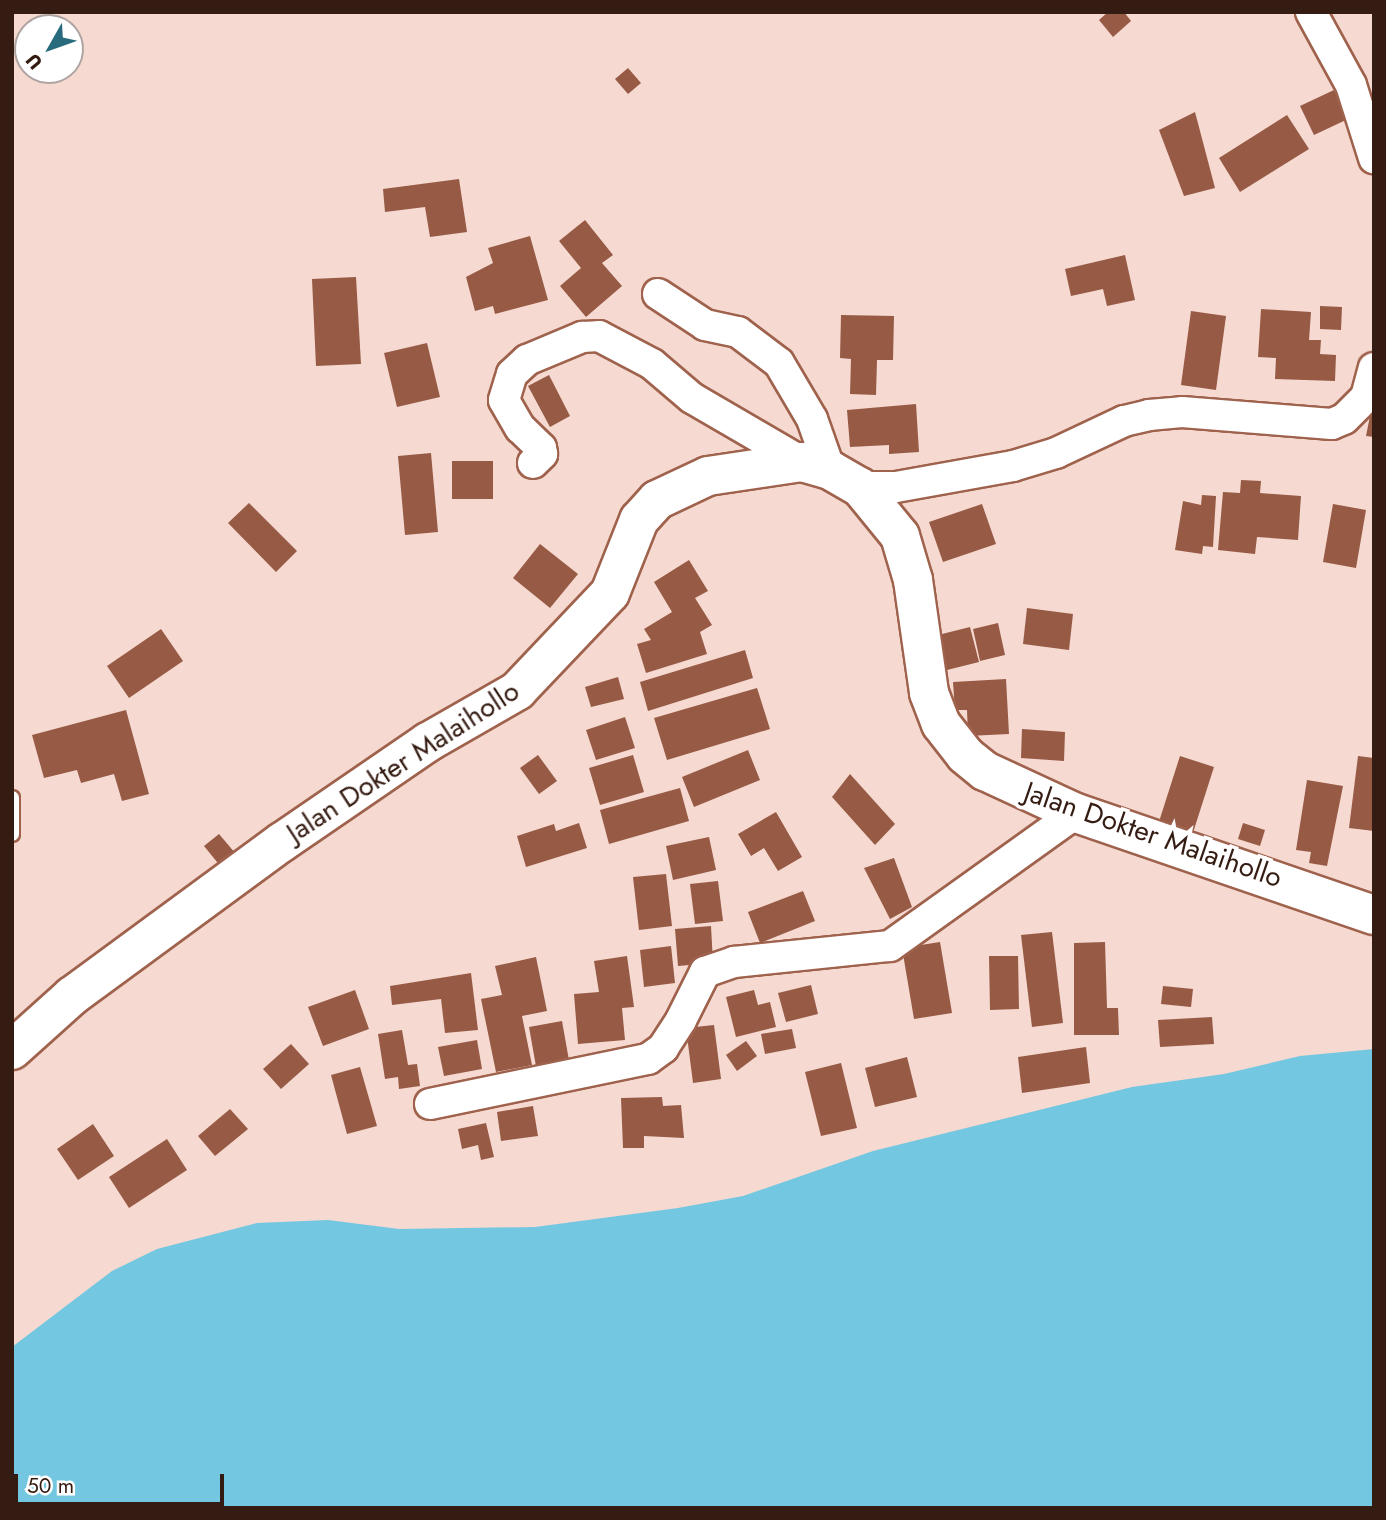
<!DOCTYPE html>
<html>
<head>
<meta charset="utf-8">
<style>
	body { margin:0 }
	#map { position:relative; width:1386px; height:1520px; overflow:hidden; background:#f6d9d0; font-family:Jost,sans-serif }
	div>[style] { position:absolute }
	.water>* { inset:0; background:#73c7e0 }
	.building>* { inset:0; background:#965a45 }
	.roads { filter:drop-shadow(2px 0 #9f624d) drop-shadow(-2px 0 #9f624d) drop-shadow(0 2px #9f624d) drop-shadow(0 -2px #9f624d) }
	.lane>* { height:14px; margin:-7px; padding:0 7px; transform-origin:7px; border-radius:7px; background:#fff }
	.street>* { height:30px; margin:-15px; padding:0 15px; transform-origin:15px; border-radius:15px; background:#fff }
	.secondary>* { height:38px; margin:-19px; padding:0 19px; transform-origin:19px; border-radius:19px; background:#fff }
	span { translate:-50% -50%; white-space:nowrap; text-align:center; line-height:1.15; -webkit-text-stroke:7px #fff; paint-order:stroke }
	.street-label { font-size:28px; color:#351c13 }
	.frame { position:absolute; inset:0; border:14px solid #351c13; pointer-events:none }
	.north { position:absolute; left:14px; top:14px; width:70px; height:70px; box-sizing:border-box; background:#fff; border:2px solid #aea4a1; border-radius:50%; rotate:230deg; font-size:19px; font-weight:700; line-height:28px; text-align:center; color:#351c13 }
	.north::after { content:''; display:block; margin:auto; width:24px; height:32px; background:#286b7d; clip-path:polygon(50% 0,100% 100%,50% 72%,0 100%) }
	.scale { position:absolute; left:14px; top:1474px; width:210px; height:32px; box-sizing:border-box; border:4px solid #351c13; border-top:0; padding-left:9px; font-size:21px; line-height:24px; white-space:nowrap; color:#351c13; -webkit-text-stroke:5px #fff; paint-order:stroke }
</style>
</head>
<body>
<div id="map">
	<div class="water">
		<i style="clip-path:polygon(1374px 1049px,1374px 1508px,12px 1508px,12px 1347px,112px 1271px,157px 1249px,257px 1223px,328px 1220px,399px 1229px,535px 1227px,678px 1208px,743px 1196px,873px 1151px,1132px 1087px,1224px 1074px,1300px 1056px)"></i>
	</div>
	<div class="building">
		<i style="clip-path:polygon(1108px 12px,1124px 12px,1131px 21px,1113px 37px,1099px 20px)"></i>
		<i style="clip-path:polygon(628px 68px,641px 83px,628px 94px,615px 79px)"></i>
		<i style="clip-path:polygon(1334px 90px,1348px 119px,1314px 135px,1300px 106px)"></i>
		<i style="clip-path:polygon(1195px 112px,1215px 188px,1184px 196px,1159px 130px)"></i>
		<i style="clip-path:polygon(1287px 115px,1309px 149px,1240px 192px,1219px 158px)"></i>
		<i style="clip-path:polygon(459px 179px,467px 232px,430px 237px,425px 207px,385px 212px,383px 189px)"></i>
		<i style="clip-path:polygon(585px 220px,613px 255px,602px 263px,622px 286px,586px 317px,560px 286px,581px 268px,559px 241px)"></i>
		<i style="clip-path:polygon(530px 236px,548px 300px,495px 314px,493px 306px,475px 311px,466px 277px,493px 263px,488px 248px)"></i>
		<i style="clip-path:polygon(1125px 255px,1135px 300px,1107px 306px,1103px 289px,1071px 296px,1065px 269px)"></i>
		<i style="clip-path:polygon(356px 277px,361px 364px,316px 366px,312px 279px)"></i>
		<i style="clip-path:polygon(1320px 306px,1342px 307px,1341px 330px,1320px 329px)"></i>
		<i style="clip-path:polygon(1261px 309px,1311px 312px,1309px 340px,1321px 340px,1320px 354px,1336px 355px,1335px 381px,1275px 379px,1276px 358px,1258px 357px)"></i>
		<i style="clip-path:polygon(1191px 311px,1226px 316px,1216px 390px,1181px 385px)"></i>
		<i style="clip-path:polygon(841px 315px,894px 316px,893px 360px,877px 360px,876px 395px,850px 394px,851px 359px,840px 358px)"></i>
		<i style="clip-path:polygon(427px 343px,440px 397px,397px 407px,384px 353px)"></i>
		<i style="clip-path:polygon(549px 375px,570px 416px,550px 427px,528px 386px)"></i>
		<i style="clip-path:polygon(1373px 401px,1374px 401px,1374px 437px,1366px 436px)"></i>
		<i style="clip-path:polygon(916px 404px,919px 452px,889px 454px,889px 445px,850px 447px,847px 410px)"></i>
		<i style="clip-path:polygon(431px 453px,438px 532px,405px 535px,398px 456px)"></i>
		<i style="clip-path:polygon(452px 461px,493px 461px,493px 499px,452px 499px)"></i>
		<i style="clip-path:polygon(1241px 480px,1261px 481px,1260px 493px,1301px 496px,1298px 540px,1257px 537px,1255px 554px,1218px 550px,1223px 492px,1240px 493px)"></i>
		<i style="clip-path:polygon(1202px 495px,1216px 496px,1213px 547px,1203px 546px,1202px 554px,1175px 550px,1183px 501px,1201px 505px)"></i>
		<i style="clip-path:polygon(249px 503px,297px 551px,276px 572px,228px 523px)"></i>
		<i style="clip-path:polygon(982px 504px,996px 544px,943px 562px,929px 522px)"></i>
		<i style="clip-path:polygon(1333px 504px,1366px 510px,1356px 568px,1323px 562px)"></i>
		<i style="clip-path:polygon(540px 544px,578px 574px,550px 608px,513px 578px)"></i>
		<i style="clip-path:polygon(689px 560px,708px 591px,695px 598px,712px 625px,700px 632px,707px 654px,646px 673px,637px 644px,651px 640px,644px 629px,672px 612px,654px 582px)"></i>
		<i style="clip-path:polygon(1027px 608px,1073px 614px,1069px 650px,1023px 644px)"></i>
		<i style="clip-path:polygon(998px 623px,1005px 655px,980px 661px,973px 629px)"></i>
		<i style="clip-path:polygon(970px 627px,979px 662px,939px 672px,930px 637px)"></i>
		<i style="clip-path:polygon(161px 629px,183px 661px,129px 698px,107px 666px)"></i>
		<i style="clip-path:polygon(745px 650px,753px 678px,648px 711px,640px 682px)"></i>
		<i style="clip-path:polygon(618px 677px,624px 699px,591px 707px,585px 687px)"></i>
		<i style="clip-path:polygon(1006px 679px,1009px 734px,968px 736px,967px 710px,955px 710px,953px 682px)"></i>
		<i style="clip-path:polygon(757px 688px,770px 729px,667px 760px,654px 718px)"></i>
		<i style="clip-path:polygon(126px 710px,149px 794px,122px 801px,114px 774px,81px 783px,77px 770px,44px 778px,32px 735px)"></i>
		<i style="clip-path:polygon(625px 717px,635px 748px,596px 760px,586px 730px)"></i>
		<i style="clip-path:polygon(1022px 729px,1065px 732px,1064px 761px,1021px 758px)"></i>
		<i style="clip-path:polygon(748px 750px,760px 780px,694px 807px,682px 777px)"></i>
		<i style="clip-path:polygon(538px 755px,557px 781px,539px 794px,520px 768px)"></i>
		<i style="clip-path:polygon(633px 755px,644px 792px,600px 805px,589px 768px)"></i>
		<i style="clip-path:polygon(1180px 756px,1214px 767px,1190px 842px,1156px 831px)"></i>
		<i style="clip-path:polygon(1358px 756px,1374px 758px,1374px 831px,1349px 828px)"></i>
		<i style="clip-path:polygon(850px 774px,895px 824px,875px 845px,832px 797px)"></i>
		<i style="clip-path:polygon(1307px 780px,1343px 786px,1327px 866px,1309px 863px,1311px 852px,1296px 850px)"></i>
		<i style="clip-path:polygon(680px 788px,689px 821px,609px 844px,600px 810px)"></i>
		<i style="clip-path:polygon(776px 812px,802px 857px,778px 871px,764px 848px,751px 856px,738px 834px)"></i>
		<i style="clip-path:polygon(579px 823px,587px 848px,526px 867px,517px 836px,554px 824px,556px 831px)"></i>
		<i style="clip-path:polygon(1243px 823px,1265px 830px,1260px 846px,1238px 839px)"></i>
		<i style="clip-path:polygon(219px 834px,241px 860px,226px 873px,204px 846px)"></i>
		<i style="clip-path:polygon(709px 837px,716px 870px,673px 880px,666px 846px)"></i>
		<i style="clip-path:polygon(894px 858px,912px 907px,890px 919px,864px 868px)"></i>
		<i style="clip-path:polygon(666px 874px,672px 926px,639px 930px,633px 877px)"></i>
		<i style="clip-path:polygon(718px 881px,723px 921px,695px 924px,690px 884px)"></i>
		<i style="clip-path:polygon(803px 891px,815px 921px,760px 943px,748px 912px)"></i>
		<i style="clip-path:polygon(711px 926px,713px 963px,678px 966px,675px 929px)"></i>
		<i style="clip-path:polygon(1052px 932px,1063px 1023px,1032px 1027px,1021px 935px)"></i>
		<i style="clip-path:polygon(940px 942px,952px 1013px,914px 1019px,902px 948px)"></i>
		<i style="clip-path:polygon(1105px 942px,1107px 1008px,1118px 1008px,1119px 1035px,1074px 1035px,1074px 943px)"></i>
		<i style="clip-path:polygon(671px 946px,675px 983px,644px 987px,640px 950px)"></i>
		<i style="clip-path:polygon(627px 956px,634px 1007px,622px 1008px,625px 1040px,578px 1044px,574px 994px,599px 992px,594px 961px)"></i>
		<i style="clip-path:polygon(989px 956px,1018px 956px,1019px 1009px,990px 1010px)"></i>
		<i style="clip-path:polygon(536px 957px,547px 1011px,522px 1016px,532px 1065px,496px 1072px,481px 999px,502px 995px,495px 966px)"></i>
		<i style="clip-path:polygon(471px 973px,478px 1030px,445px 1033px,441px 999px,392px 1005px,390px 986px)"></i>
		<i style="clip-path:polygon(811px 985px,818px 1014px,786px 1022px,778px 993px)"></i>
		<i style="clip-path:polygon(1163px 986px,1193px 989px,1191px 1007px,1161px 1004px)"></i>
		<i style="clip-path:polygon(355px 990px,369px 1029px,323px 1046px,308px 1007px)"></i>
		<i style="clip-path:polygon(754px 990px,758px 1005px,770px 1002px,776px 1027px,736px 1037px,726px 997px)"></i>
		<i style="clip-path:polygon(1212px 1017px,1214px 1044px,1160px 1047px,1158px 1020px)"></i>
		<i style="clip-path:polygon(562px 1021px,570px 1066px,537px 1072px,529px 1027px)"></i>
		<i style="clip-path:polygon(714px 1025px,721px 1079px,693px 1083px,686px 1028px)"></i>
		<i style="clip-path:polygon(792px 1029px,796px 1048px,765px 1054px,761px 1034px)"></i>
		<i style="clip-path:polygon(402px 1030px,408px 1065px,417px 1064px,420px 1086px,399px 1089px,398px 1077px,385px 1079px,378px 1034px)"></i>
		<i style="clip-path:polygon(477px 1040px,482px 1069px,444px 1076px,438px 1047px)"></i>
		<i style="clip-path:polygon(746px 1041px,757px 1056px,737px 1071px,726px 1055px)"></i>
		<i style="clip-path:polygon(291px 1044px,309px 1064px,281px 1089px,263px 1069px)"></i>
		<i style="clip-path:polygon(1086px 1047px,1090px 1083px,1022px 1093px,1018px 1057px)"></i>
		<i style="clip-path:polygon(907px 1057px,917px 1097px,875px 1107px,865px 1068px)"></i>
		<i style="clip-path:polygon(841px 1063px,857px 1128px,821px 1136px,805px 1072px)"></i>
		<i style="clip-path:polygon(360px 1067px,377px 1126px,347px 1134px,331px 1075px)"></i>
		<i style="clip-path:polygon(662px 1097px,663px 1106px,681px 1105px,684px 1138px,644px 1136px,644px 1148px,623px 1148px,621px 1098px)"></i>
		<i style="clip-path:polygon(533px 1106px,538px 1136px,501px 1141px,497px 1112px)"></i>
		<i style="clip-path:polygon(230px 1109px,248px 1129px,215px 1156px,198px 1136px)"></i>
		<i style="clip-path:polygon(486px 1123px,494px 1157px,481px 1160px,478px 1145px,462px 1149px,458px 1129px)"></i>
		<i style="clip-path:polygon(93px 1124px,114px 1156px,78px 1180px,57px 1149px)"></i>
		<i style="clip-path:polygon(167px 1139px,187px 1170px,129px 1208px,109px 1177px)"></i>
	</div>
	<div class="roads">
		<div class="lane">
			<i style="left:12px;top:798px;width:36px;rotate:90deg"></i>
		</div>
		<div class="street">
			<i style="left:1311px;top:12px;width:83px;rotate:61.3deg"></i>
			<i style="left:1351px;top:85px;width:77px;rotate:72.5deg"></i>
			<i style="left:658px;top:294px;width:56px;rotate:33.4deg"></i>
			<i style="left:705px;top:325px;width:34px;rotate:12deg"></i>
			<i style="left:738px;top:332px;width:51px;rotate:37.1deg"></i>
			<i style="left:779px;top:363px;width:65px;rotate:59.5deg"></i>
			<i style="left:812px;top:419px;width:54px;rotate:70.6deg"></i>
			<i style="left:533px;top:463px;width:13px;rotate:-45deg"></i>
			<i style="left:542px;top:454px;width:6px;rotate:-99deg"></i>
			<i style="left:541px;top:448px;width:29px;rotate:-136deg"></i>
			<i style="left:520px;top:428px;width:32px;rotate:-120deg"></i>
			<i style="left:504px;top:400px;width:27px;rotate:-73deg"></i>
			<i style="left:512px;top:374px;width:21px;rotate:-43deg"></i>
			<i style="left:527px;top:360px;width:60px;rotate:-22.7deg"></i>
			<i style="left:582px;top:337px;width:17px;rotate:-3deg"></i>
			<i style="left:599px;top:336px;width:60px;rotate:27.8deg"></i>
			<i style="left:652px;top:364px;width:52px;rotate:40.4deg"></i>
			<i style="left:692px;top:398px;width:127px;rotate:30.2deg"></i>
			<i style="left:860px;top:487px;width:36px"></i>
			<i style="left:896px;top:487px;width:119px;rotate:-10.2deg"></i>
			<i style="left:1013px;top:466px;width:45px;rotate:-16.8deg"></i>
			<i style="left:1056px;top:453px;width:75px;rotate:-25.2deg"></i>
			<i style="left:1124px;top:421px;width:26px;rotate:-13deg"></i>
			<i style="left:1149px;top:415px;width:33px;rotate:-5deg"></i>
			<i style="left:1182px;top:412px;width:150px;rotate:4.6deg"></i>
			<i style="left:1332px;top:424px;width:13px;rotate:-23deg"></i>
			<i style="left:1344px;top:419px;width:31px;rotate:-45deg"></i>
			<i style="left:1366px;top:397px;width:30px;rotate:-75deg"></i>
			<i style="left:430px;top:1104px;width:223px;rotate:-11.7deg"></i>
			<i style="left:648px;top:1059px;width:19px;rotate:-36deg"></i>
			<i style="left:663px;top:1048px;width:33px;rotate:-57deg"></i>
			<i style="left:681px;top:1020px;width:54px;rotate:-63.4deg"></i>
			<i style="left:705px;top:972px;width:31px;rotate:-19deg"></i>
			<i style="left:734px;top:962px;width:157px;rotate:-5.9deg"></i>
			<i style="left:890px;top:946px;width:229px;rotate:-35.6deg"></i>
		</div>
		<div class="secondary">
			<i style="left:12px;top:1050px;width:81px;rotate:-42deg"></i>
			<i style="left:72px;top:996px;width:260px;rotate:-36.3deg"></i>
			<i style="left:282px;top:842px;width:177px;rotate:-34.4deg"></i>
			<i style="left:428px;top:742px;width:103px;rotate:-29.8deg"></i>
			<i style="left:517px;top:691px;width:135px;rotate:-46.5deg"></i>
			<i style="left:610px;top:593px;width:79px;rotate:-68.3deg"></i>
			<i style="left:639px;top:520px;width:27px;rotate:-48deg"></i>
			<i style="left:657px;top:500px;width:56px;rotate:-25.2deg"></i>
			<i style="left:708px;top:476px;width:95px;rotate:-8.5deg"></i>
			<i style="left:802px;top:462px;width:29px;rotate:16deg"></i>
			<i style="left:830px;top:470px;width:34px;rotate:30deg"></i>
			<i style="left:860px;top:487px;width:63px;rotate:50.8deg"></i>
			<i style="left:900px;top:536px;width:46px;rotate:73.5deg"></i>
			<i style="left:913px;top:580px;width:114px;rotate:81.9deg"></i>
			<i style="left:929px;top:693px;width:33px;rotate:69deg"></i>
			<i style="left:941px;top:724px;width:39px;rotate:52deg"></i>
			<i style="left:965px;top:755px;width:26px;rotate:39deg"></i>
			<i style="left:985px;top:771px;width:100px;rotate:24.8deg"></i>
			<i style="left:1076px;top:813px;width:315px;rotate:18.9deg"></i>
		</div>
	</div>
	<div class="street-label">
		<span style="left:403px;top:762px;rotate:-33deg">Jalan Dokter Malaihollo</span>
		<span style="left:1153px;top:835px;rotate:19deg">Jalan Dokter Malaihollo</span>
	</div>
	<div class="frame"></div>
	<div class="north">U</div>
	<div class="scale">50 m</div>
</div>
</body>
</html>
